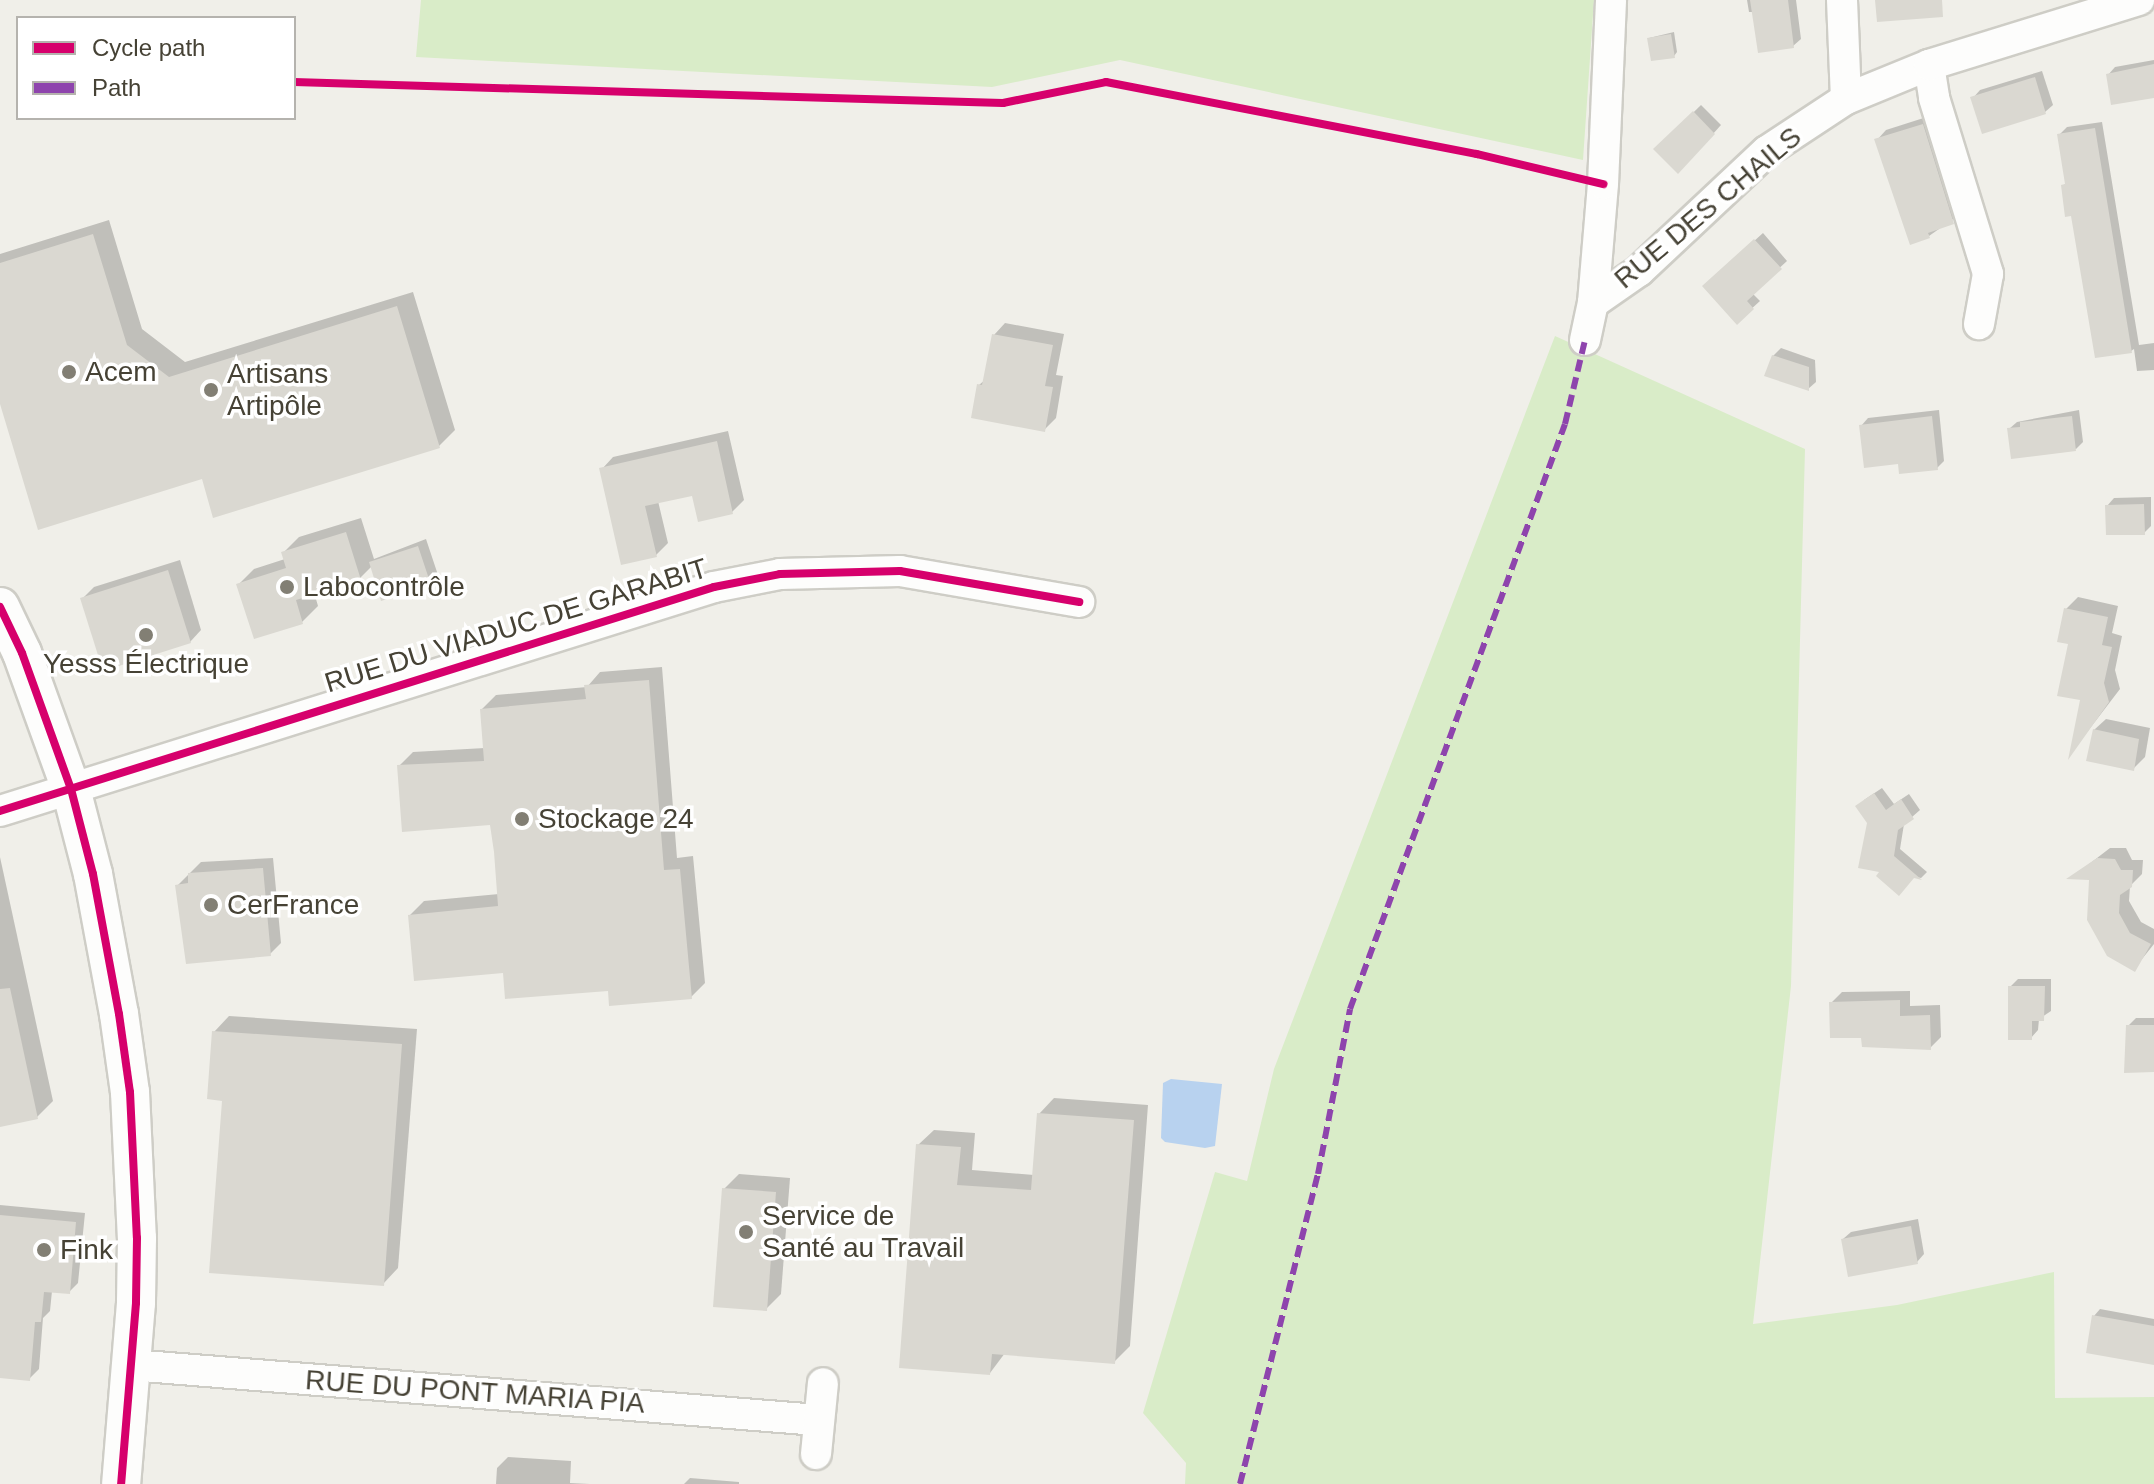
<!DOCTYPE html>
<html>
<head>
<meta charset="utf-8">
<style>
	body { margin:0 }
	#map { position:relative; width:2154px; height:1484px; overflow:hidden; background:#f0efe9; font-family:Helvetica,sans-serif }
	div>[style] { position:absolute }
	.green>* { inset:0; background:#d9ecc8 }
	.water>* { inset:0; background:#b8d2ef }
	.shadow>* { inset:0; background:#0003 }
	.building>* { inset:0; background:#dad8d1 }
	.roads { filter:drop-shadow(2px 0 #cecdc6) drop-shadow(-2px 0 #cecdc6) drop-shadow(0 2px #cecdc6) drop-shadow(0 -2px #cecdc6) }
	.minor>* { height:30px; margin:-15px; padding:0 15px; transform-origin:15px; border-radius:15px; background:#fdfdfc }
	.tertiary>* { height:38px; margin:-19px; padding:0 19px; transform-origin:19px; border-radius:19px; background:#fdfdfc }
	.quiet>* { height:6px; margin-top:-3px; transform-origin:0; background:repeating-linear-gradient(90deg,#8e44ad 0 12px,transparent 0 18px) }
	.cycleway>* { height:8px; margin:-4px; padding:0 4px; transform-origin:4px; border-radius:4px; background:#d6006c }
	.dots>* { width:22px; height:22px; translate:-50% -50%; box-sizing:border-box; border:4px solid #fff; border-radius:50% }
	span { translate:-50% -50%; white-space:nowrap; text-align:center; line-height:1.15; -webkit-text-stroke:7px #fff; paint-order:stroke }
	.street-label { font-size:28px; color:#464235 }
	.poi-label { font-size:28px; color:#464235 }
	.left { translate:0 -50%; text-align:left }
	.legend { position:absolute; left:16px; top:16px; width:280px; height:104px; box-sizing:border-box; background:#fff; border:2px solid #b5b3ae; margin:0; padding:10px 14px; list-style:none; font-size:24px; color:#464235 }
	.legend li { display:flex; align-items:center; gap:16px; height:40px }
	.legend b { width:40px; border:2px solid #b5b3ae }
</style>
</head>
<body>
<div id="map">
	<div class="green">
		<i style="clip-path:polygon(421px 0,1594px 0,1583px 160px,1120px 60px,992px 87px,416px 57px)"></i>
		<i style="clip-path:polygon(1555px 336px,1805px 449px,1791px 986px,1753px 1324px,1897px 1305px,2054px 1272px,2055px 1398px,2154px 1397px,2154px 1484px,1185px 1484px,1186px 1463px,1143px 1413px,1215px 1172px,1247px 1181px,1274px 1069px)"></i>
	</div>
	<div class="water">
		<i style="clip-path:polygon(1171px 1079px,1222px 1084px,1215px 1146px,1205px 1148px,1165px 1142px,1161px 1138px,1163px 1083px)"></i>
	</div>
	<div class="shadow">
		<i style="clip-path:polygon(1747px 0,1796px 0,1801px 39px,1793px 46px,1754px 12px,1749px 12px)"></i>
		<i style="clip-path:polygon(1674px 32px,1677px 52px,1674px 56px,1649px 38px)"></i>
		<i style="clip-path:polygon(2154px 60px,2154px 96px,2108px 75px,2115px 67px)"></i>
		<i style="clip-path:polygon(2042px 71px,2053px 105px,2045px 112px,1973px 98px,1980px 90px)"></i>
		<i style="clip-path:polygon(1701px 105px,1721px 125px,1686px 164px,1656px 149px)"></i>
		<i style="clip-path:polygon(1933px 115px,1963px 212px,1929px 236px,1877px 140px,1886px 130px)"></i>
		<i style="clip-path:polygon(2102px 122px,2139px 345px,2154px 343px,2154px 370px,2137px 371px,2134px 349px,2131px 351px,2064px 185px,2067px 182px,2060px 134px,2067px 127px)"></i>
		<i style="clip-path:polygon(109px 220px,142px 329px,185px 362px,413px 292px,455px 430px,439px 446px,215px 515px,203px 477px,0 397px,0 254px)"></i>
		<i style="clip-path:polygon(1763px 233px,1787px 261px,1752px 293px,1760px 301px,1737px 322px,1712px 279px)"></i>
		<i style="clip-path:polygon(1005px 323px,1064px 334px,1056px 375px,1063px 376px,1056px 418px,1044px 430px,979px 385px,986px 379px,994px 335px)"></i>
		<i style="clip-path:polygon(1781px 348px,1815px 360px,1816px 382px,1808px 389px,1773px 356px)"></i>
		<i style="clip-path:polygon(1939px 410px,1944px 461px,1937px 468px,1900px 462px,1861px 426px,1868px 418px)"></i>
		<i style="clip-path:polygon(2079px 410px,2083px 442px,2076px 449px,2009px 429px,2017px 422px)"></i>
		<i style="clip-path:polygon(728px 431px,744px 500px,732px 512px,694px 493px,658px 501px,668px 543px,656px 555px,602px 469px,613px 457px)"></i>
		<i style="clip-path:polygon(2151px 497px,2151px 526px,2144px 533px,2107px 506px,2114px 498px)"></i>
		<i style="clip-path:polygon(361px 518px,374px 559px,426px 539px,438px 575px,430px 583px,372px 566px,360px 578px,314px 592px,318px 606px,302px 622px,238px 585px,254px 569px,285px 559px,283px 553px,299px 537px)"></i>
		<i style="clip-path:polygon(180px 560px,201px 630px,190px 642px,82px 599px,94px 587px)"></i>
		<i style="clip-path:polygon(2078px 597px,2118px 606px,2112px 633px,2122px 636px,2115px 670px,2120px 689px,2071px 753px,2082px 699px,2066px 609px)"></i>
		<i style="clip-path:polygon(662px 667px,677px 858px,693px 856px,705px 983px,691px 997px,610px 988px,505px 970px,410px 915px,424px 901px,499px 894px,492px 823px,399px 766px,413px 752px,485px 748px,482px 709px,496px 695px,587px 687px,600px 672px)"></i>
		<i style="clip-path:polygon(2106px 719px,2150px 728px,2145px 757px,2133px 769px,2094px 730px)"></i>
		<i style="clip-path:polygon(1882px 788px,1894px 804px,1909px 794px,1920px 810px,1904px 824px,1900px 849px,1927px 872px,1921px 878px,1883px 870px,1864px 800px)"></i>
		<i style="clip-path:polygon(2110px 848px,2126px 848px,2132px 860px,2143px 860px,2142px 874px,2130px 886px,2129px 901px,2141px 922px,2154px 929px,2154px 944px,2134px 969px,2091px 878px,2071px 878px)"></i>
		<i style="clip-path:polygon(0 857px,53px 1101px,37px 1117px,0 1125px)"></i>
		<i style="clip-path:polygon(273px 858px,281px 943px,270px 954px,177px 886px,201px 862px)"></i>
		<i style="clip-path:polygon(2018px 979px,2051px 979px,2051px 1011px,2039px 1019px,2038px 1030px,2031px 1038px,2010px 987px)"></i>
		<i style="clip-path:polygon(1910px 991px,1910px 1006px,1940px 1005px,1941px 1037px,1930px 1048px,1863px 1036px,1831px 1003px,1842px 992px)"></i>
		<i style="clip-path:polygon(229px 1016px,417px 1029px,398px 1268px,383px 1284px,214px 1032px)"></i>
		<i style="clip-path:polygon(2136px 1018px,2154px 1018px,2154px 1070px,2128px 1026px)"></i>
		<i style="clip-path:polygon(1054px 1098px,1148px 1105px,1130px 1346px,1114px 1362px,1005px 1353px,990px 1373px,918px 1145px,934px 1130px,975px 1133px,972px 1170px,1034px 1175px,1039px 1114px)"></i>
		<i style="clip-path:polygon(739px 1174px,790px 1178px,781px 1294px,766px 1309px,724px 1189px)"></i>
		<i style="clip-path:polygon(0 1205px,85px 1213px,78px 1283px,69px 1292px,52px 1291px,50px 1311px,43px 1318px,39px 1369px,29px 1379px,0 1376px)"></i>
		<i style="clip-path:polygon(1918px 1219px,1924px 1254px,1917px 1262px,1843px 1239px,1851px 1232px)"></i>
		<i style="clip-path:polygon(2100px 1309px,2154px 1319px,2154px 1363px,2094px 1316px)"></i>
		<i style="clip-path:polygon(508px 1457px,571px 1461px,570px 1483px,590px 1484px,496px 1484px,497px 1468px)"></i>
		<i style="clip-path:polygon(690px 1478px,739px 1482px,739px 1484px,684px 1484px)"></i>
	</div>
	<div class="building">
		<i style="clip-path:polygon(1750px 0,1788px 0,1794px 48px,1758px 53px)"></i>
		<i style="clip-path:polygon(1875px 0,1942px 0,1943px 17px,1877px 22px)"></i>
		<i style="clip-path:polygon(1671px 34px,1675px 58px,1651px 61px,1647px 38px)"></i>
		<i style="clip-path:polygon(2154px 64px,2154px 98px,2111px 105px,2106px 74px)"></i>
		<i style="clip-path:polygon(2035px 77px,2046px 114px,1982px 134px,1970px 97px)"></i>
		<i style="clip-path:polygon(1693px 111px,1715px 134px,1678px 174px,1653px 149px)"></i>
		<i style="clip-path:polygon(1923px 124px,1954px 224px,1928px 233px,1930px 238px,1910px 245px,1874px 139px)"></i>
		<i style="clip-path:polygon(2095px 128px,2132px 353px,2095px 358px,2071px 216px,2065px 217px,2061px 185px,2065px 184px,2057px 134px)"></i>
		<i style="clip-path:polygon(93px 234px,127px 345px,169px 377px,397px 306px,440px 448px,213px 518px,202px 479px,38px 530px,0 404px,0 263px)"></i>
		<i style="clip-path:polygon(1754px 239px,1782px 269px,1747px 301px,1754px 309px,1737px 325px,1702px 286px)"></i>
		<i style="clip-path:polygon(992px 334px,1053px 345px,1045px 386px,1053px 387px,1045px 432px,971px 418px,977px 384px,982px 385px)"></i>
		<i style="clip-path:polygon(1772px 355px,1809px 367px,1809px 391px,1764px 376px)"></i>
		<i style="clip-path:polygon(1932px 416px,1938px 470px,1899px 474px,1898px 464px,1864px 468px,1859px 425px)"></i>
		<i style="clip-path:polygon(2072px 416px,2076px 451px,2011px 459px,2007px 428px,2020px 427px,2020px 422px)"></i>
		<i style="clip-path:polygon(717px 441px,733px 514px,698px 522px,692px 496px,645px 506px,657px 557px,621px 565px,599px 468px)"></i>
		<i style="clip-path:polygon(2144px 504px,2145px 535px,2106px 535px,2105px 505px)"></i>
		<i style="clip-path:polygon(346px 532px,361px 580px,296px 600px,303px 624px,254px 639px,236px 584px,286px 568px,281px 552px)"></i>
		<i style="clip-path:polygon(418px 546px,431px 585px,381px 601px,369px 562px)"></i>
		<i style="clip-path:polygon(168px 570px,191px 643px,103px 671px,80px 598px)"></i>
		<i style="clip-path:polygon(2064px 608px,2108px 617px,2102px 645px,2112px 647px,2104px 683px,2109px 702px,2068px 760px,2080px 700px,2057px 696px,2068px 644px,2057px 642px)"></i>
		<i style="clip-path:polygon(649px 680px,664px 870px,680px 869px,692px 999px,609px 1006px,608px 991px,505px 999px,503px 973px,414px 981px,408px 915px,498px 906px,494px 852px,490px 825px,402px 832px,397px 765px,484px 761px,480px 709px,586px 699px,584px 685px)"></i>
		<i style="clip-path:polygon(2093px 729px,2139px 739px,2134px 771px,2086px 761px)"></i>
		<i style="clip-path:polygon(1874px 793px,1886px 810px,1901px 799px,1914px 819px,1898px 830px,1894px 856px,1922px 880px,1914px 878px,1899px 896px,1876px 876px,1879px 872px,1858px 868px,1867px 823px,1855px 806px)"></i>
		<i style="clip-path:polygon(2097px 858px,2115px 859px,2121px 870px,2133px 870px,2132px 887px,2120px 895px,2119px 913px,2130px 933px,2151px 944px,2135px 972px,2107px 956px,2087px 920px,2089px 880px,2066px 879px)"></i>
		<i style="clip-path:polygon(263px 868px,271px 956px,186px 964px,175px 885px,188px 883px,188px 873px)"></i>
		<i style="clip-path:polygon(2008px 986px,2045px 986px,2044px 1021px,2032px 1021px,2032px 1040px,2008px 1040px)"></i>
		<i style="clip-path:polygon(10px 988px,38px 1119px,0 1127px,0 989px)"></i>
		<i style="clip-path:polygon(1900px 1000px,1900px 1016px,1930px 1015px,1931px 1050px,1862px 1047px,1861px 1038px,1830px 1038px,1829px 1002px)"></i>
		<i style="clip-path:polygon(2126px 1025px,2154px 1025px,2154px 1072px,2124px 1073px)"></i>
		<i style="clip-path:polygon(212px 1031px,402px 1044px,384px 1286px,209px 1273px,222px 1101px,207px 1099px)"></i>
		<i style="clip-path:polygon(1037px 1113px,1134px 1120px,1115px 1364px,992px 1354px,990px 1375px,899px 1368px,916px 1144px,961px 1147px,957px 1185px,1031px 1190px)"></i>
		<i style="clip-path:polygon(722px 1188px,776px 1192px,767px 1311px,713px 1307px)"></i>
		<i style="clip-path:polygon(0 1215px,76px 1222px,70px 1294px,44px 1292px,41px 1322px,35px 1322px,30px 1381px,0 1378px)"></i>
		<i style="clip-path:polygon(1911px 1226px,1918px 1264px,1848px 1277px,1841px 1239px)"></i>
		<i style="clip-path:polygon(2092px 1315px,2154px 1326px,2154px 1365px,2086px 1353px)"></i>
	</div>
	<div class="roads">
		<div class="minor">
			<i style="left:1842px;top:0;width:99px;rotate:87.7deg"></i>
			<i style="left:1929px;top:65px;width:33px;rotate:81deg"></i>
			<i style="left:1934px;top:98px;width:184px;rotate:72.9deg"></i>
			<i style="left:1988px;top:274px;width:51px;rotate:100.2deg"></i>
			<i style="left:1593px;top:303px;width:56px;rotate:-34.8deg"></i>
			<i style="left:1639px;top:271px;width:175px;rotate:-43.2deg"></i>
			<i style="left:1767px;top:151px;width:95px;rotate:-33.4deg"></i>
			<i style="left:1846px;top:99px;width:90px;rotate:-22.3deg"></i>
			<i style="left:1929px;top:65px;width:220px;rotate:-17.2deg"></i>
			<i style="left:1585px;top:340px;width:38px;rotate:-78deg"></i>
			<i style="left:1593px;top:303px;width:119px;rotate:-85.2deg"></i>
			<i style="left:1603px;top:184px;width:184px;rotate:-87.5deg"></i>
			<i style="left:0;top:811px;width:748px;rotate:-17.42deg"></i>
			<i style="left:714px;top:587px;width:67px;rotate:-11.1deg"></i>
			<i style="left:780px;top:574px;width:120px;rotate:-1.4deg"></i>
			<i style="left:900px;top:571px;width:182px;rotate:9.8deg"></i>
			<i style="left:131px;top:1365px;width:689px;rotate:4.58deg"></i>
			<i style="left:816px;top:1454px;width:71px;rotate:-84.4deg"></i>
		</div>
		<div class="tertiary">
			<i style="left:0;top:607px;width:51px;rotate:64.4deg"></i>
			<i style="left:22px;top:653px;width:145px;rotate:70.2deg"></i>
			<i style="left:71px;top:789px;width:88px;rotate:75.5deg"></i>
			<i style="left:93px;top:874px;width:142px;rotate:79.5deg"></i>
			<i style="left:119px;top:1014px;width:79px;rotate:82deg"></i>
			<i style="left:130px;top:1092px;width:146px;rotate:87.3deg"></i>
			<i style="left:137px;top:1238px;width:65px;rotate:90.9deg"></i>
			<i style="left:136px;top:1303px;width:182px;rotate:94.7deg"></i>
		</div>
	</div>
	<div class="quiet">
		<i style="left:1240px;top:1484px;width:320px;rotate:-75.9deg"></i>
		<i style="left:1318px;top:1174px;width:168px;rotate:-79deg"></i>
		<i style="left:1350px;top:1009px;width:623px;rotate:-69.82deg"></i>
		<i style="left:1565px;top:424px;width:86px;rotate:-76.6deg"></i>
	</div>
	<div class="cycleway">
		<i style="left:294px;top:82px;width:709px;rotate:1.7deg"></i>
		<i style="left:1003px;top:103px;width:105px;rotate:-11.5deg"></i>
		<i style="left:1106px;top:82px;width:378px;rotate:11deg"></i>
		<i style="left:1477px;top:154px;width:130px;rotate:13.4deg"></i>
		<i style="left:0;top:607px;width:51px;rotate:64.4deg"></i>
		<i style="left:22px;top:653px;width:145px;rotate:70.2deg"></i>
		<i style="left:71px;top:789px;width:88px;rotate:75.5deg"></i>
		<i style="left:93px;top:874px;width:142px;rotate:79.5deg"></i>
		<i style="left:119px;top:1014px;width:79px;rotate:82deg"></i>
		<i style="left:130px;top:1092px;width:146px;rotate:87.3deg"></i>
		<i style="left:137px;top:1238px;width:65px;rotate:90.9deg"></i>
		<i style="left:136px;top:1303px;width:182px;rotate:94.7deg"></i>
		<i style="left:0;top:811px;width:748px;rotate:-17.42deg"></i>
		<i style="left:714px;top:587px;width:67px;rotate:-11.1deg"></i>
		<i style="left:780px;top:574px;width:120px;rotate:-1.4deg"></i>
		<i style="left:900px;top:571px;width:182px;rotate:9.8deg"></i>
	</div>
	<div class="dots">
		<i style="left:69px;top:372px;background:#827f74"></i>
		<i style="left:211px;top:390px;background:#827f74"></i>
		<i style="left:287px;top:587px;background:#827f74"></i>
		<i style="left:146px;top:635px;background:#827f74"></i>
		<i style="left:522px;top:819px;background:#827f74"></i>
		<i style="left:211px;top:905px;background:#827f74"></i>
		<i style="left:746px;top:1232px;background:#827f74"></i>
		<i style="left:44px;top:1250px;background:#827f74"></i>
	</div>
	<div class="street-label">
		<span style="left:1708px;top:208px;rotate:-40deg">RUE DES CHAILS</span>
		<span style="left:516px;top:626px;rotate:-17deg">RUE DU VIADUC DE GARABIT</span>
		<span style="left:475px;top:1392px;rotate:4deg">RUE DU PONT MARIA PIA</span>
	</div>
	<div class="poi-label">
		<span class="left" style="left:85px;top:372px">Acem</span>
		<span class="left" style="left:227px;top:390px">Artisans<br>Artipôle</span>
		<span class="left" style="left:303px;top:587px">Labocontrôle</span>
		<span style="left:146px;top:664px">Yesss Électrique</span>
		<span class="left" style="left:538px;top:819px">Stockage 24</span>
		<span class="left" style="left:227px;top:905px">CerFrance</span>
		<span class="left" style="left:762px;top:1232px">Service de<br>Santé au Travail</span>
		<span class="left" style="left:60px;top:1250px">Fink</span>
	</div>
	<ul class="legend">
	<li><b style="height:10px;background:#d6006c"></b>Cycle path</li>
	<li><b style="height:10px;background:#8e44ad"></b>Path</li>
	</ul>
</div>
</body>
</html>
